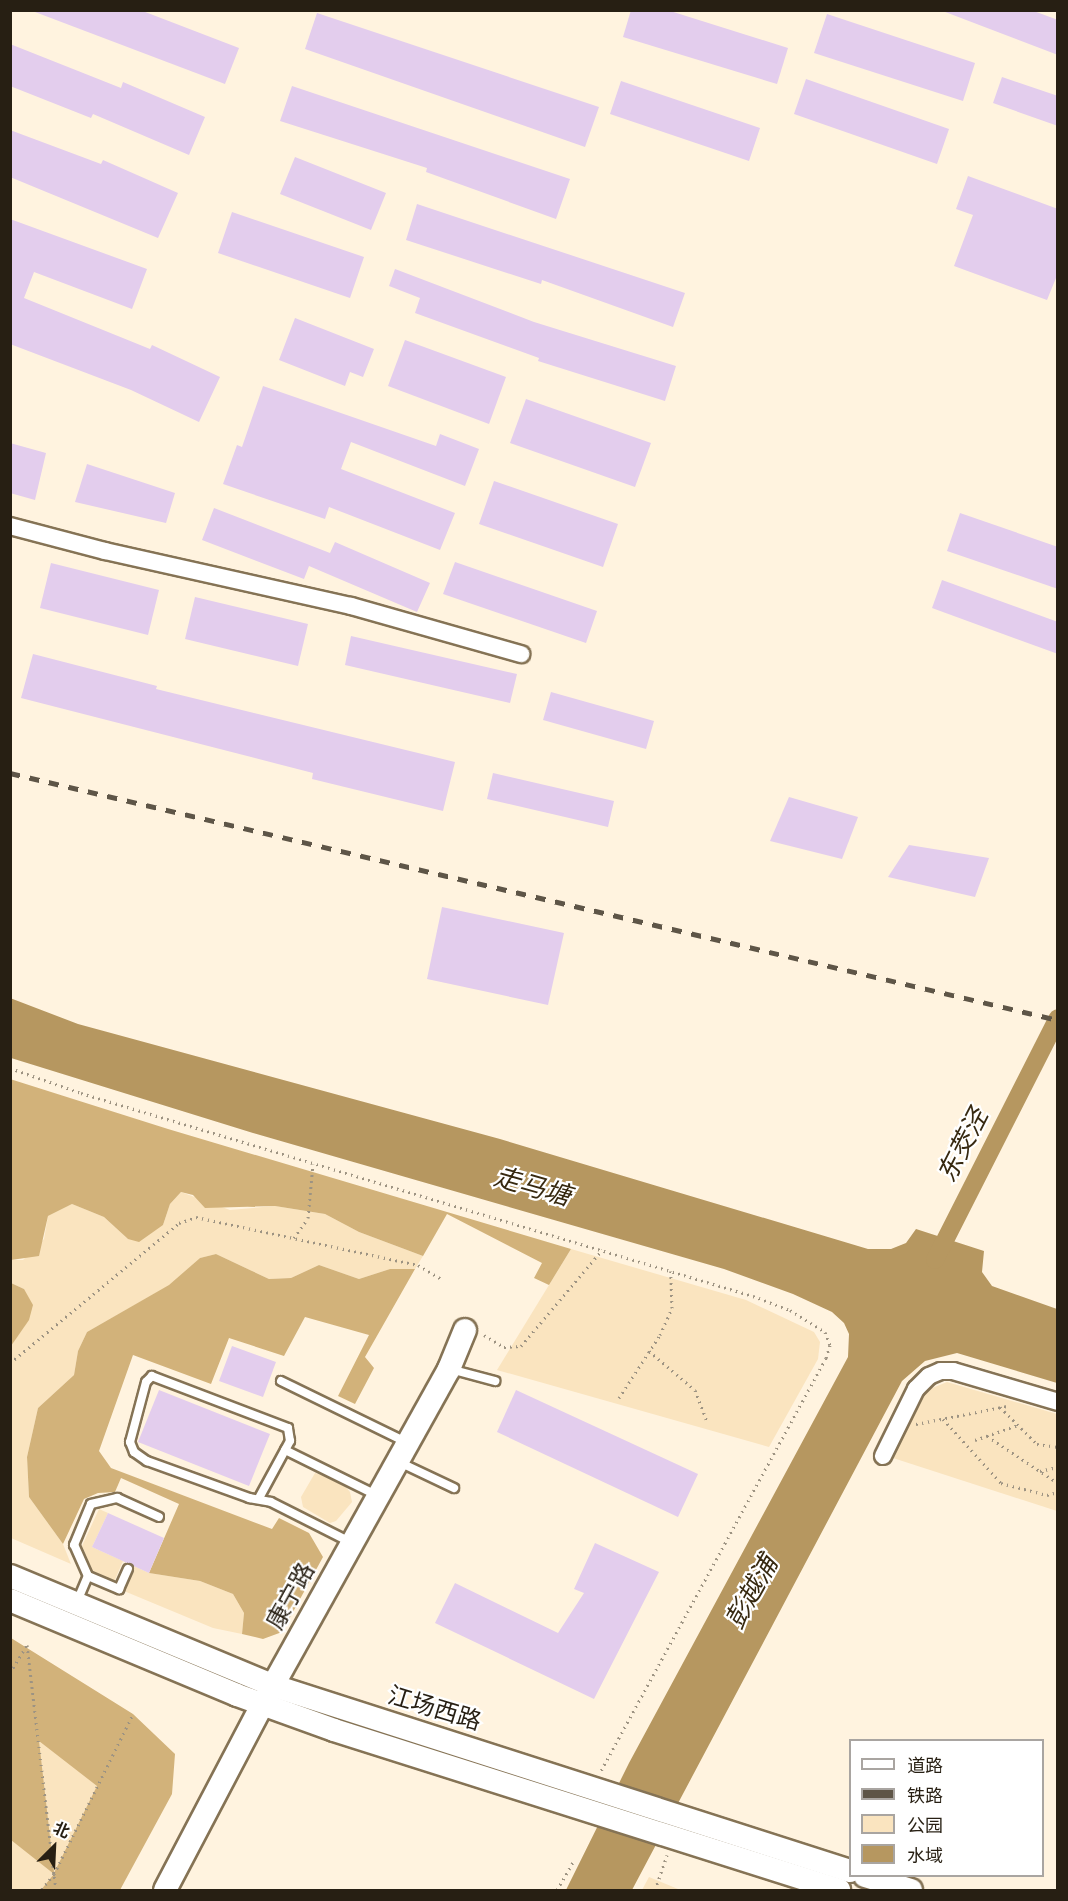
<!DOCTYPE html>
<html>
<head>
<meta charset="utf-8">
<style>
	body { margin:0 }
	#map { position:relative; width:1068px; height:1901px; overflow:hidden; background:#fff3df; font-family:"Alegreya Sans","Noto Sans SC",sans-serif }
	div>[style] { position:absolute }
	.green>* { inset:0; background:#fae4bf }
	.forest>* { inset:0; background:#d2b27a }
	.water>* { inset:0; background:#b69760 }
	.canal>* { height:18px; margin:-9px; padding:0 9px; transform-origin:9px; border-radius:9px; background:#b69760 }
	.building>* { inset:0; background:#e3cded }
	.path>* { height:3px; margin-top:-1.5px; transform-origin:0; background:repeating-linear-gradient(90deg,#9d9382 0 1.5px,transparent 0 6px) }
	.roads { filter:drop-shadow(2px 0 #857355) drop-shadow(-2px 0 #857355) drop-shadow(0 2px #857355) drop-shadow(0 -2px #857355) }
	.lane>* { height:8px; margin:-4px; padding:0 4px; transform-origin:4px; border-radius:4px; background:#fff }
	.street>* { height:16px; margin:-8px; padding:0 8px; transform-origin:8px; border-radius:8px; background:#fff }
	.secondary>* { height:22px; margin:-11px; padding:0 11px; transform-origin:11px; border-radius:11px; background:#fff }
	.rail>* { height:4.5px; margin-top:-2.25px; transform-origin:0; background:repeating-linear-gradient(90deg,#5e5547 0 10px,transparent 0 20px) }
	span { translate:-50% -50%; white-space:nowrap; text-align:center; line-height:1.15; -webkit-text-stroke:4.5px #fff; paint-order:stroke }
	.street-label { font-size:24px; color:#271f13 }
	.water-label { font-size:26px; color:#372910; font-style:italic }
	.frame { position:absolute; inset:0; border:12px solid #271f13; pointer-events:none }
	.legend { position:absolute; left:849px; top:1739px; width:195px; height:138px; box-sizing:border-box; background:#fff; border:2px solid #a9a5a1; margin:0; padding:8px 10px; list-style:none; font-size:18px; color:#271f13 }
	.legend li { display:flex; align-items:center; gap:12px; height:30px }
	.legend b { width:30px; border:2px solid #a9a5a1 }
	.north { position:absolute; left:24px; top:1817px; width:60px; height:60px; -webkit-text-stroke:4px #fff; paint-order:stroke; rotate:24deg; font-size:16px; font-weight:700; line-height:24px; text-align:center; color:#271f13 }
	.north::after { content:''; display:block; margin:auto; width:21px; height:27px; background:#271f13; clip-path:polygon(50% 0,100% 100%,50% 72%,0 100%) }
</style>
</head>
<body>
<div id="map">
	<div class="green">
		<i style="clip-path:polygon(181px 1192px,230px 1210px,275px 1206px,325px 1214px,359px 1232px,423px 1256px,415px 1269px,390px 1269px,359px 1279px,319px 1265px,291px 1278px,269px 1279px,216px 1254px,200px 1258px,170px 1285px,87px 1332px,78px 1351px,74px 1375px,38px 1408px,27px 1457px,29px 1497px,63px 1544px,71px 1564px,11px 1538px,11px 1346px,19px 1333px,24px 1289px,11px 1283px,11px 1260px,23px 1260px,44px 1239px,48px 1216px,72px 1204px,104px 1217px,128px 1239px,163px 1225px,170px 1204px)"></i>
		<i style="clip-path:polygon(571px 1249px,746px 1300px,814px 1332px,820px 1342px,818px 1359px,769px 1447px,497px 1370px)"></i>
		<i style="clip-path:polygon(947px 1382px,1057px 1414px,1057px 1511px,893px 1458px,925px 1391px)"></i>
		<i style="clip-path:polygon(315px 1473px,341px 1481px,350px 1492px,352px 1502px,336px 1521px,330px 1523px,303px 1507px,301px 1497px)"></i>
		<i style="clip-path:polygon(99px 1509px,108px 1513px,92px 1547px,123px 1561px,114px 1582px,93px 1572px,82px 1546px)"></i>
		<i style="clip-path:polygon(134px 1566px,149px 1573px,200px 1581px,233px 1594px,244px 1613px,242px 1634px,213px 1628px,124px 1591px)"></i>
		<i style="clip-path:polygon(10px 1638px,175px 1754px,120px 1890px,11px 1890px)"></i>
		<i style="clip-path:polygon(649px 1877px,678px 1889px,642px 1890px)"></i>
	</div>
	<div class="forest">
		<i style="clip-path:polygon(10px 1079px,168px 1129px,571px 1249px,549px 1285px,534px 1278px,542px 1263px,447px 1214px,423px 1256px,359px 1232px,325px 1214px,275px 1206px,205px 1208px,193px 1195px,181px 1192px,170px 1204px,163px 1225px,139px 1242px,128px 1239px,104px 1217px,72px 1204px,48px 1216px,39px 1256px,11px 1260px)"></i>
		<i style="clip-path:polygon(216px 1254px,269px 1279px,291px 1278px,319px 1265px,359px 1279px,390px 1269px,415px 1269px,365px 1357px,374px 1368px,355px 1404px,338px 1396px,369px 1335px,305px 1317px,284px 1356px,229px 1338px,211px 1384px,133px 1355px,99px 1451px,111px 1468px,272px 1529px,279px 1518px,309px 1533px,323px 1557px,282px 1632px,263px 1639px,242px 1634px,244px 1613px,233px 1594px,200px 1581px,149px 1573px,179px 1504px,121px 1478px,115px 1492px,98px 1493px,84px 1499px,63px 1544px,29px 1497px,27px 1457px,38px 1408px,74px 1375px,78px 1351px,87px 1332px,169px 1285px,200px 1258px)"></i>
		<i style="clip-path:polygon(11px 1283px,24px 1289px,33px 1305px,29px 1320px,11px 1346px)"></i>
		<i style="clip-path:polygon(evenodd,11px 1638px,133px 1714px,175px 1754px,172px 1794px,120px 1890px,41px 1890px,54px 1874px,11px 1840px,11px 1638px,39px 1741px,97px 1786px,54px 1873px,54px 1872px,39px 1741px)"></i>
	</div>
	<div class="water">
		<i style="clip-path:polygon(10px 998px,78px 1024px,500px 1139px,868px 1249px,891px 1249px,906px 1243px,916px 1229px,984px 1251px,982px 1272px,992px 1286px,1057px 1309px,1057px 1383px,957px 1353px,925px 1361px,902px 1381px,632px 1890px,566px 1890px,629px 1763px,848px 1357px,849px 1334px,844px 1323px,832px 1312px,793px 1294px,724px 1269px,253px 1133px,11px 1058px)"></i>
	</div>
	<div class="canal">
		<i style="left:935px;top:1260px;width:271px;rotate:-63.1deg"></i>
	</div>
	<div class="building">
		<i style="clip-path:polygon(140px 10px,239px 48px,225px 84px,35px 12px)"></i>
		<i style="clip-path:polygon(631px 10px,667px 10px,788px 48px,777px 84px,623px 37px)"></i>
		<i style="clip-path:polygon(940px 10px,1031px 10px,1058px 20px,1058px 55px)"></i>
		<i style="clip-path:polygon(317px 13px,599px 107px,585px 147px,305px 49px)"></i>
		<i style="clip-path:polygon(827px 14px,975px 63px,963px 101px,814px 53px)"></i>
		<i style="clip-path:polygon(10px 44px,121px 88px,123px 82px,205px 117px,189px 155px,93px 114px,91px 118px,10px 86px)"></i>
		<i style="clip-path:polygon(1002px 77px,1058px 96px,1058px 126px,993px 103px)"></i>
		<i style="clip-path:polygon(806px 79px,949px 129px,937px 164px,794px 114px)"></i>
		<i style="clip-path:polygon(621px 81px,760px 128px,749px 161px,610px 114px)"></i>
		<i style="clip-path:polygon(292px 86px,570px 179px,556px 219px,426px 172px,427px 168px,280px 121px)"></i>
		<i style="clip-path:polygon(10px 130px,101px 164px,103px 160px,178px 193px,158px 238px,10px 177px)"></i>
		<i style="clip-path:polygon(295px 157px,386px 193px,371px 230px,280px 194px)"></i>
		<i style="clip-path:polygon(968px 176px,1058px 209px,1058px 273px,1047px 300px,954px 266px,973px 215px,956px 209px)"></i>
		<i style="clip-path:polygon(417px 204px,685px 293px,673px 327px,542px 280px,541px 284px,406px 240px)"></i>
		<i style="clip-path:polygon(232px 212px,364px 257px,350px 298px,218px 253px)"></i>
		<i style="clip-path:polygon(10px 219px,147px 269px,132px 309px,34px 272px,24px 298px,150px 349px,152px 345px,220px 377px,199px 422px,131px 390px,10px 344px)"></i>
		<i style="clip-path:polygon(395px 269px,534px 322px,676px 366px,665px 401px,538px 361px,539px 358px,415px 313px,420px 298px,389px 286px)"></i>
		<i style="clip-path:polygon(295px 318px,374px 349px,363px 377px,350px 372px,345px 386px,279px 360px)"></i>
		<i style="clip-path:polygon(405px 340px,506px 377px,489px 424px,388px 386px)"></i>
		<i style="clip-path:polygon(263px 386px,436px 446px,440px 434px,479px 449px,465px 486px,351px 442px,341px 469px,455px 513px,440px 550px,329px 507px,325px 519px,223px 484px,237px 445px,242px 447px)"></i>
		<i style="clip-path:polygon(526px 399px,651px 443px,635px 487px,510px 443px)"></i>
		<i style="clip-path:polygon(10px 443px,46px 453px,35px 500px,10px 493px)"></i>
		<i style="clip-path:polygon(87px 464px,175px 493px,166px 523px,75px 502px)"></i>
		<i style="clip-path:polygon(494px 481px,618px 524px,603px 567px,479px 524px)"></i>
		<i style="clip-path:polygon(214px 508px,330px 553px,335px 542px,430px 583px,417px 612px,309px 566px,304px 579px,202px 540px)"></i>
		<i style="clip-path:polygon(960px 513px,1058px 547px,1058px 589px,947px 551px)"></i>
		<i style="clip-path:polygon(455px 562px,597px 611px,586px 643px,443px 594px)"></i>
		<i style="clip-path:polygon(51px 563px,159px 590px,148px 635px,40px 608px)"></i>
		<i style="clip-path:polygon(942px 580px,1058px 622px,1058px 654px,932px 608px)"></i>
		<i style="clip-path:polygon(195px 597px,308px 624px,298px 666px,185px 639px)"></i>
		<i style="clip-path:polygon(351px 636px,517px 674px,510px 703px,345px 665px)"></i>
		<i style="clip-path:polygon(33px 654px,157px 686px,156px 689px,455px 762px,443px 811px,312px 779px,313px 773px,21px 698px)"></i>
		<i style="clip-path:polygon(551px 692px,654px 721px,646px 749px,543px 720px)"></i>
		<i style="clip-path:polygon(493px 773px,614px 801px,608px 827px,487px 799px)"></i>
		<i style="clip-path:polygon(789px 797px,858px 817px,842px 859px,770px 841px)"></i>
		<i style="clip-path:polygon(909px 845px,989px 858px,975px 897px,888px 877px)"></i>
		<i style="clip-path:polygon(442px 907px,564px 933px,548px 1005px,427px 979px)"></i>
		<i style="clip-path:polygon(232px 1346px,276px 1362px,263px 1397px,219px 1381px)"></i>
		<i style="clip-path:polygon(159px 1390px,270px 1434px,249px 1486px,138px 1442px)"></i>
		<i style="clip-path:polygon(516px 1390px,698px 1474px,678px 1517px,497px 1432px)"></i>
		<i style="clip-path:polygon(108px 1513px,164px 1538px,149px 1573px,92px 1547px)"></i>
		<i style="clip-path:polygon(595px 1543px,659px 1572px,594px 1699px,435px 1623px,455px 1583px,558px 1633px,584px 1593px,574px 1589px)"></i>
	</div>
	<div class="path">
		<i style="left:10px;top:1068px;width:75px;rotate:19.4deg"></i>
		<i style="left:81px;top:1093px;width:702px;rotate:16.81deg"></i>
		<i style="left:753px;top:1296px;width:40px;rotate:21deg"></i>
		<i style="left:790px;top:1310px;width:41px;rotate:32.2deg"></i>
		<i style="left:825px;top:1332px;width:14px;rotate:69deg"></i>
		<i style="left:830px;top:1345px;width:14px;rotate:107deg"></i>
		<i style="left:826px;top:1358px;width:472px;rotate:118.6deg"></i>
		<i style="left:294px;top:1238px;width:24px;rotate:-55deg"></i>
		<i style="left:308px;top:1218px;width:54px;rotate:-84.7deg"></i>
		<i style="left:484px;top:1335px;width:23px;rotate:31deg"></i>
		<i style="left:504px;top:1347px;width:17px;rotate:-3deg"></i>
		<i style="left:521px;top:1346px;width:126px;rotate:-49.8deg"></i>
		<i style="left:649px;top:1351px;width:60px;rotate:40.3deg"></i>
		<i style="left:695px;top:1390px;width:34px;rotate:69deg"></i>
		<i style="left:10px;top:1363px;width:219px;rotate:-39.6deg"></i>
		<i style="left:179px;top:1223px;width:18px;rotate:-19deg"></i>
		<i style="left:196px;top:1217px;width:227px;rotate:12.2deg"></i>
		<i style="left:418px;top:1265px;width:26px;rotate:31deg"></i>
		<i style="left:619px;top:1398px;width:75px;rotate:-56.9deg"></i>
		<i style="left:660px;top:1335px;width:30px;rotate:-66deg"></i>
		<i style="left:672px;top:1308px;width:37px;rotate:-92deg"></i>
		<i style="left:1000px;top:1407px;width:52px;rotate:45deg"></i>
		<i style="left:1037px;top:1444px;width:21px;rotate:8deg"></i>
		<i style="left:943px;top:1419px;width:86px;rotate:47.8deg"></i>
		<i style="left:1001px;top:1483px;width:48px;rotate:14.6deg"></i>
		<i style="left:1047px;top:1495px;width:11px;rotate:-15deg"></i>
		<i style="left:916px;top:1424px;width:93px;rotate:-11.2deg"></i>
		<i style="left:987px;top:1436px;width:85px;rotate:33.5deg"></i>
		<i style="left:975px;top:1440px;width:46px;rotate:-19.2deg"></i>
		<i style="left:1040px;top:1471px;width:18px;rotate:-13deg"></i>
		<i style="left:10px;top:1673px;width:33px;rotate:-59deg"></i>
		<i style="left:27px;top:1645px;width:231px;rotate:83.3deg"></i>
		<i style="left:54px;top:1874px;width:21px;rotate:129deg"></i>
		<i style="left:56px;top:1890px;width:16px;rotate:-97deg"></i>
		<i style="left:54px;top:1874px;width:178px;rotate:-63.7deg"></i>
		<i style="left:557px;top:1890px;width:34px;rotate:-60deg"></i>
		<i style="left:655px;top:1890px;width:37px;rotate:-71deg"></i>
	</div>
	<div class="roads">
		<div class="lane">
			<i style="left:450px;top:1369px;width:47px;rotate:14.9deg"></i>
			<i style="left:281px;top:1381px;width:141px;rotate:26deg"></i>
			<i style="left:285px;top:1450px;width:102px;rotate:26.3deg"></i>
			<i style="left:399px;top:1462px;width:61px;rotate:25.3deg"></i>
			<i style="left:259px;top:1498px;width:65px;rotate:-61.5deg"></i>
			<i style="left:290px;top:1441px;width:13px;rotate:-99deg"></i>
			<i style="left:288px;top:1428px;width:146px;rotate:-159.1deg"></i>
			<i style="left:152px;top:1376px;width:8px;rotate:135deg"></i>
			<i style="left:146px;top:1382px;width:62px;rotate:104.9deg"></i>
			<i style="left:130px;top:1442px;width:11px;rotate:68deg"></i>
			<i style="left:134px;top:1452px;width:16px;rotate:35deg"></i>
			<i style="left:147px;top:1461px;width:109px;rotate:19.9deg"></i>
			<i style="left:249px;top:1498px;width:22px;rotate:10deg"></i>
			<i style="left:271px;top:1502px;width:91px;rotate:26.8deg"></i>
			<i style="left:88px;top:1576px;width:34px;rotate:23deg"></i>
			<i style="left:119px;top:1589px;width:22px;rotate:-66deg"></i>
			<i style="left:76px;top:1604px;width:30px;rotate:-67deg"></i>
			<i style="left:88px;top:1576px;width:34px;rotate:-114deg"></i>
			<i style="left:74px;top:1545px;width:44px;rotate:-67.5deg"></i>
			<i style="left:91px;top:1504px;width:27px;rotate:-13deg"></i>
			<i style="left:117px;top:1498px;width:46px;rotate:24.3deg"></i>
		</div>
		<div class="street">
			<i style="left:10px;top:526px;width:98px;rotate:14.7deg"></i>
			<i style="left:105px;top:551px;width:252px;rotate:12.6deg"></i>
			<i style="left:351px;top:606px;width:177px;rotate:15.8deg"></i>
			<i style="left:883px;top:1456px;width:75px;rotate:-63.8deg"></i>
			<i style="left:916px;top:1389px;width:18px;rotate:-45deg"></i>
			<i style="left:929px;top:1376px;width:13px;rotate:-23deg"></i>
			<i style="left:941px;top:1371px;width:12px"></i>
			<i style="left:953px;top:1371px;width:109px;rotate:16.4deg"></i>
		</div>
		<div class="secondary">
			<i style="left:10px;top:1576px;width:286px;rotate:22.6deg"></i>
			<i style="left:274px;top:1686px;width:605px;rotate:17.81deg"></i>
			<i style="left:10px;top:1600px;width:246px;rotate:22.7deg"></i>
			<i style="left:237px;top:1695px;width:103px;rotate:19.8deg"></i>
			<i style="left:334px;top:1730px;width:530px;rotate:17.58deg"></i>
			<i style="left:865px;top:1876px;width:48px;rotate:16.9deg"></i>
			<i style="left:165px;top:1890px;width:209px;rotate:-62.3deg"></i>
			<i style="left:262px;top:1705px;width:385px;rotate:-60.9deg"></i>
			<i style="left:449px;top:1369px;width:42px;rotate:-67.7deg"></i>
		</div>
	</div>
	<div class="rail">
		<i style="left:10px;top:773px;width:1077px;rotate:13.26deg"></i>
	</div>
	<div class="street-label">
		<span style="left:292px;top:1597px;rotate:-61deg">康宁路</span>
		<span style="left:434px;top:1710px;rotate:17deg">江场西路</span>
	</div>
	<div class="water-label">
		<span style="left:964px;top:1146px;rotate:-63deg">东茭泾</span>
		<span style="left:532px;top:1188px;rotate:16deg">走马塘</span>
		<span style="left:753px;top:1593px;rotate:-61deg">彭越浦</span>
	</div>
	<div class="frame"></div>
	<ul class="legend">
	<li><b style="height:8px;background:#fff"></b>道路</li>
	<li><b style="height:8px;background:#5e5547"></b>铁路</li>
	<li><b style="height:16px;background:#fae4bf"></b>公园</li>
	<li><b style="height:16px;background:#b69760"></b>水域</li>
	</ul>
	<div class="north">北</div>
</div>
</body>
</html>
